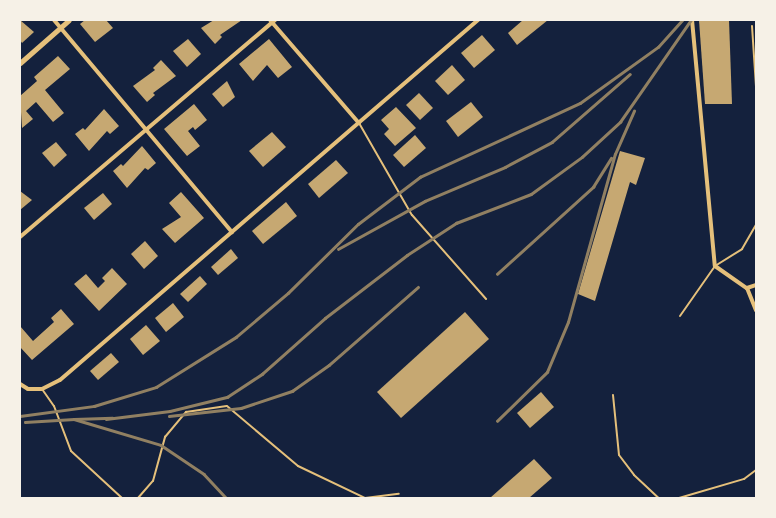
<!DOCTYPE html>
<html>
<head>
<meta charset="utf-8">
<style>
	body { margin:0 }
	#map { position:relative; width:776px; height:518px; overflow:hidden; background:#14213d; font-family:"Fira Sans",sans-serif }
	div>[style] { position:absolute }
	.building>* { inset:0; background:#c6a872 }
	.service>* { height:2px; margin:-1px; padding:0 1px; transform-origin:1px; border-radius:1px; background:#e5c07b }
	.minor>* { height:4px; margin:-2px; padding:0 2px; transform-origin:2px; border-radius:2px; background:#e5c07b }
	.tertiary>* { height:5px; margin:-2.5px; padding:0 2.5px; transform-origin:2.5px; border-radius:2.5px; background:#e5c07b }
	.rail>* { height:2.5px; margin:-1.25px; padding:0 1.25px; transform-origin:1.25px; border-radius:1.25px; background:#918062 }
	span { translate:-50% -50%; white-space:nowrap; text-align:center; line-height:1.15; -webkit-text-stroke:5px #f6f1e7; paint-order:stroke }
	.frame { position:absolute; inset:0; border:21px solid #f6f1e7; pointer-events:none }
</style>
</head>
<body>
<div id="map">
	<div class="building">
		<i style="clip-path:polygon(20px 20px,34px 32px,22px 43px,20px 40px)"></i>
		<i style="clip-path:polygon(85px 20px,106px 20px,113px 28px,95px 42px,80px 24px)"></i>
		<i style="clip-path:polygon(214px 20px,242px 20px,220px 35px,222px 37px,215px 44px,201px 28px)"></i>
		<i style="clip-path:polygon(523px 20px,548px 20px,517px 45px,508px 33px)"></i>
		<i style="clip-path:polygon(699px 20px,729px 20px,732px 104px,705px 104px)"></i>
		<i style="clip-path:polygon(482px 35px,495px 50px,474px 68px,461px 53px)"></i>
		<i style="clip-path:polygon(188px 39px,201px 54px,187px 67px,173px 51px)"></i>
		<i style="clip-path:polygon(269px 39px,292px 67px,278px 78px,267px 65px,253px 81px,239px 64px)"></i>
		<i style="clip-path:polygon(58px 56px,70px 69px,45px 90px,64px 113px,53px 122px,36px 102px,26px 111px,33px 119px,22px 128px,20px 96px,37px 81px,34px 77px)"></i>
		<i style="clip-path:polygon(161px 60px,176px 76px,153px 93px,155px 95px,147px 102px,133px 86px,155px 70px,153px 68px)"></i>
		<i style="clip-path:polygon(452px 65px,465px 80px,448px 95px,435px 81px)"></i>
		<i style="clip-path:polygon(227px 81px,235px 97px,223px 107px,212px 94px)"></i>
		<i style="clip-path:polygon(419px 93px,433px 108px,420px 120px,406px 105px)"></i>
		<i style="clip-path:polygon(471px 102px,483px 117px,458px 137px,446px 121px)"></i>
		<i style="clip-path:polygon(194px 104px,207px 120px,195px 130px,193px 127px,188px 131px,200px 146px,187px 156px,164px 129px)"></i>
		<i style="clip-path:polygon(396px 107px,416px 128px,395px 146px,384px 134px,389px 129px,381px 120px)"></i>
		<i style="clip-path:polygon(104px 109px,119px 126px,110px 134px,107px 131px,89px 151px,75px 134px,83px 128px,85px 130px)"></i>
		<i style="clip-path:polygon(272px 132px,286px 147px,263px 167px,249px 151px)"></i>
		<i style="clip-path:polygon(415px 135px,426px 148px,404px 167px,393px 155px)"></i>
		<i style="clip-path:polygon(56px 142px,67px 155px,54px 167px,42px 153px)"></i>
		<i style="clip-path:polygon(142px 146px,156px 163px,148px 170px,145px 168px,127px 188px,113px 171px,121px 164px,123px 166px)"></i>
		<i style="clip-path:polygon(620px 151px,645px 158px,636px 185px,630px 182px,595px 301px,578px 294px)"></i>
		<i style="clip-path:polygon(336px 160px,348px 173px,319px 198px,308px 184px)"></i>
		<i style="clip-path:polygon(20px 191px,32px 200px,20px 210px)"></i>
		<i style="clip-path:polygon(181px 192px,204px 218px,175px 243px,162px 229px,181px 217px,169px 203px)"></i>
		<i style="clip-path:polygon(103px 193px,112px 204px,94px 220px,84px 208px)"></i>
		<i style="clip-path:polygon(286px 202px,297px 216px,263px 244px,252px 231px)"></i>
		<i style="clip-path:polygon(145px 241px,158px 256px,144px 269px,131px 254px)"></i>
		<i style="clip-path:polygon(231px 249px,238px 258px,218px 275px,211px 267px)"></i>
		<i style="clip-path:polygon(112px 268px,127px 284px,99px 311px,74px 284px,86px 274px,98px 288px,105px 281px,102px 278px)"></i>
		<i style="clip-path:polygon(200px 276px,207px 284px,188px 302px,180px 294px)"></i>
		<i style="clip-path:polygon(173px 303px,184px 317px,166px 332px,155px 318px)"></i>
		<i style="clip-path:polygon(61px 309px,74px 324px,32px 360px,20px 347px,20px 326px,33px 341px,54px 322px,51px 318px)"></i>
		<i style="clip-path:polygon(465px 312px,489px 339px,401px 418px,377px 392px)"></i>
		<i style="clip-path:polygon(146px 325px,160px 341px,143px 355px,130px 339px)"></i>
		<i style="clip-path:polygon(111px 353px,119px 362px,98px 380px,90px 371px)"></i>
		<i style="clip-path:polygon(541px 392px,554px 407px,530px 428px,517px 413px)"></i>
		<i style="clip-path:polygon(534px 459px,552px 478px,529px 498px,490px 498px)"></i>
	</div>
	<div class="service">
		<i style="left:752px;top:26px;width:60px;rotate:86.2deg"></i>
		<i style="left:359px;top:123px;width:106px;rotate:60.1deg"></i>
		<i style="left:412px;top:215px;width:112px;rotate:48.6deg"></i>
		<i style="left:680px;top:316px;width:61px;rotate:-55deg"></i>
		<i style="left:715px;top:266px;width:32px;rotate:-32deg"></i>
		<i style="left:742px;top:249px;width:28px;rotate:-60deg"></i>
		<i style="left:42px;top:389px;width:21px;rotate:55deg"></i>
		<i style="left:54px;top:406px;width:48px;rotate:69.3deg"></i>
		<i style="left:71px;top:451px;width:69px;rotate:42.7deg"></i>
		<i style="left:613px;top:395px;width:60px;rotate:84.3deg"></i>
		<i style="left:619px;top:455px;width:25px;rotate:53deg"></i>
		<i style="left:634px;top:475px;width:34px;rotate:43deg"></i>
		<i style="left:138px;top:498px;width:23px;rotate:-49deg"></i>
		<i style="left:153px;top:481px;width:46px;rotate:-74.7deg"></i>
		<i style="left:165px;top:437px;width:33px;rotate:-50deg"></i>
		<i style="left:186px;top:412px;width:41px;rotate:-8.3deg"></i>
		<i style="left:227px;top:406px;width:93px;rotate:40.2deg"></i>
		<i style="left:298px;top:466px;width:74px;rotate:25.5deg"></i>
		<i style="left:365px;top:498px;width:34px;rotate:-7deg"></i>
		<i style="left:679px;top:498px;width:68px;rotate:-16.3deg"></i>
		<i style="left:744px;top:479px;width:15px;rotate:-37deg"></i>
	</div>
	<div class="minor">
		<i style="left:54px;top:20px;width:277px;rotate:50deg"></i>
		<i style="left:270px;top:20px;width:136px;rotate:49.2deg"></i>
		<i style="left:692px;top:20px;width:247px;rotate:84.7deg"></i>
		<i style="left:715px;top:266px;width:39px;rotate:35deg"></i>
		<i style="left:747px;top:288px;width:24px;rotate:68deg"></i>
		<i style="left:20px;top:237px;width:335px;rotate:-40.4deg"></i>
		<i style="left:747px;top:288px;width:9px;rotate:-18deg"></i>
		<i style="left:20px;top:384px;width:9px;rotate:32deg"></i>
		<i style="left:28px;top:389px;width:14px"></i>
		<i style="left:42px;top:389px;width:20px;rotate:-27deg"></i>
		<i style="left:60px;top:380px;width:552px;rotate:-40.74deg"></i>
	</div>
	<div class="tertiary">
		<i style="left:20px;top:63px;width:65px;rotate:-41.3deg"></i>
	</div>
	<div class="rail">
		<i style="left:338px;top:249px;width:99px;rotate:-28.9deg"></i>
		<i style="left:425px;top:201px;width:87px;rotate:-23deg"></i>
		<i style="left:505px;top:167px;width:53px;rotate:-28deg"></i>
		<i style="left:552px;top:142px;width:103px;rotate:-41.1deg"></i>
		<i style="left:497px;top:274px;width:130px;rotate:-42.2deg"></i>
		<i style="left:593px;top:187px;width:34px;rotate:-58deg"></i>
		<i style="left:20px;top:416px;width:75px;rotate:-7.7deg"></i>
		<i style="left:94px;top:406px;width:65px;rotate:-17deg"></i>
		<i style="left:156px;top:387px;width:94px;rotate:-32deg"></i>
		<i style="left:236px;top:337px;width:68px;rotate:-40.2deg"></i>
		<i style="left:288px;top:293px;width:98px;rotate:-44.6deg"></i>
		<i style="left:358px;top:224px;width:78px;rotate:-37.2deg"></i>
		<i style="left:420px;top:177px;width:176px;rotate:-24.8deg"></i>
		<i style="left:580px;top:103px;width:96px;rotate:-35.7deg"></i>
		<i style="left:658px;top:47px;width:36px;rotate:-48deg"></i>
		<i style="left:169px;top:416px;width:72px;rotate:-6.3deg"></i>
		<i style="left:241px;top:408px;width:54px;rotate:-18.4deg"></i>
		<i style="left:292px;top:391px;width:45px;rotate:-35.1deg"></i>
		<i style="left:329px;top:365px;width:118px;rotate:-41.2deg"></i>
		<i style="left:74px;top:419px;width:38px;rotate:-2deg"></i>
		<i style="left:106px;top:419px;width:64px;rotate:-7.1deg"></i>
		<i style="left:170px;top:411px;width:59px;rotate:-13.8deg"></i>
		<i style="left:227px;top:397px;width:42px;rotate:-33.3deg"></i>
		<i style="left:262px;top:374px;width:84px;rotate:-41.6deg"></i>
		<i style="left:325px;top:318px;width:103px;rotate:-37.5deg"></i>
		<i style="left:407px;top:255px;width:59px;rotate:-33.1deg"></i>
		<i style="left:456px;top:223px;width:80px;rotate:-21.1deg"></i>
		<i style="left:531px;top:194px;width:63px;rotate:-36deg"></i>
		<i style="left:582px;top:157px;width:52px;rotate:-42.6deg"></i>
		<i style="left:620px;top:122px;width:124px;rotate:-55.2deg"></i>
		<i style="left:497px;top:421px;width:70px;rotate:-44.4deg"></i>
		<i style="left:547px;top:372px;width:54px;rotate:-67.2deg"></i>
		<i style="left:568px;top:322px;width:174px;rotate:-74.4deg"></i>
		<i style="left:615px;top:154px;width:47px;rotate:-66.2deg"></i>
		<i style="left:25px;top:422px;width:49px;rotate:-3.5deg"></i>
		<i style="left:74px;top:419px;width:91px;rotate:16.6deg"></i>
		<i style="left:161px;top:445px;width:52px;rotate:34deg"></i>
		<i style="left:204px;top:474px;width:33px;rotate:47deg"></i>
	</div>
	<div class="frame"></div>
</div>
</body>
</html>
